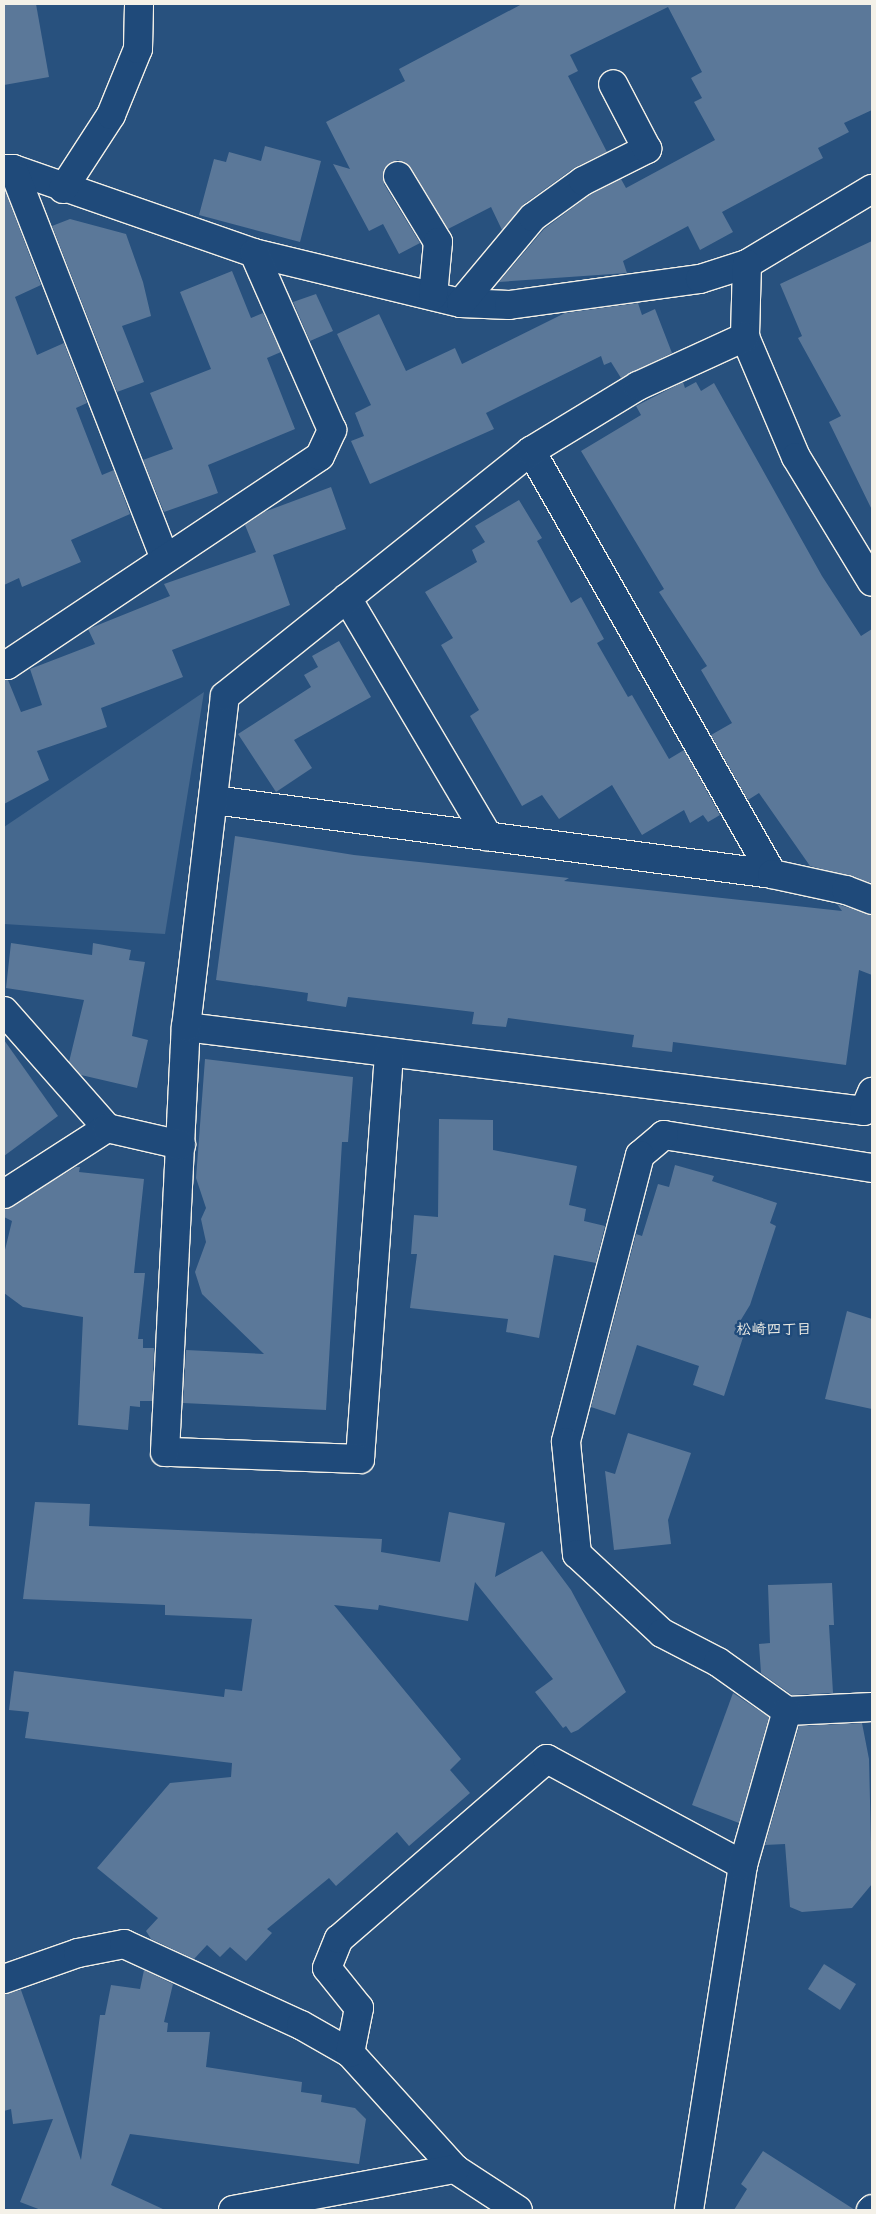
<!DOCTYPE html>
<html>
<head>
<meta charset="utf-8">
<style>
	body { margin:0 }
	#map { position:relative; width:876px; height:2214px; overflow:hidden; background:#28517e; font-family:Mali,"Klee One",sans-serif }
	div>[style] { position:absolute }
	.green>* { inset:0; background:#45688e }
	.building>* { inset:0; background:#5b7899 }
	.roads { filter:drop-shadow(1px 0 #f4f1e8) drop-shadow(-1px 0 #f4f1e8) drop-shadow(0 1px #f4f1e8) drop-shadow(0 -1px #f4f1e8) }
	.street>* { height:28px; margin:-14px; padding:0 14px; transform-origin:14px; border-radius:14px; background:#1f4a7a }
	span { translate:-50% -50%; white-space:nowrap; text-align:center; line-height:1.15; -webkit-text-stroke:5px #1f4a7a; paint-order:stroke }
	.neighbourhood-label { font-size:15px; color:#f4f1e8; font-weight:700 }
	.frame { position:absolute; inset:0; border:5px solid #f4f1e8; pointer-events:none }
</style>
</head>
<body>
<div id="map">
	<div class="green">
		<i style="clip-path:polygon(204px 692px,165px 934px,4px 924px,4px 827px)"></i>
	</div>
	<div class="building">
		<i style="clip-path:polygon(4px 4px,36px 4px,49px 77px,4px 85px)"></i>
		<i style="clip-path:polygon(522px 4px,872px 4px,872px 110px,844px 123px,849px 132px,818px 148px,823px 158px,722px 212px,733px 232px,700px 250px,688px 226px,623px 261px,627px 273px,499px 282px,544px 229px,591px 194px,621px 179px,626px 188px,715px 140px,694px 102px,702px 98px,691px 78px,702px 72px,668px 7px,570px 55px,578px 71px,568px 76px,607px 152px,574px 168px,524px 204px,502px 230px,491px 207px,448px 229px,411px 168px,398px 160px,390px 163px,384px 169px,384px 184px,420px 243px,399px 254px,383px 224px,369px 231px,333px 164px,350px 169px,326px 122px,405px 81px,399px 69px)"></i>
		<i style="clip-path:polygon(265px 146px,321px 161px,300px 242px,199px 215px,214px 159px,226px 162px,229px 152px,261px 161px)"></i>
		<i style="clip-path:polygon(4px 188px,41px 285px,15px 297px,37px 355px,64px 343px,87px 403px,76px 408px,102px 475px,114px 470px,130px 514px,71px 540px,81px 562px,22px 587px,19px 578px,4px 585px)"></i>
		<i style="clip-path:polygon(70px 219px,126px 234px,143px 282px,151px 316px,122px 326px,144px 382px,117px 392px,52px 226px)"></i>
		<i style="clip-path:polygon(872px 241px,872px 510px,829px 422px,841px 416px,798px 338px,802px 336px,780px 284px)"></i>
		<i style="clip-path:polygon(232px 271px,251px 318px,263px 313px,281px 352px,267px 358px,295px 429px,208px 465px,218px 493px,164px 512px,143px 460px,173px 449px,150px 393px,211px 369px,180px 292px)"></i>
		<i style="clip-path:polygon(316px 294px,333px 331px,310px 341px,293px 302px)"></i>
		<i style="clip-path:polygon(638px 303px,642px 315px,655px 309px,672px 353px,621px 378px,611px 362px,604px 365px,601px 356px,486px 413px,494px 429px,370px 484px,351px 441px,364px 436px,355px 413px,371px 405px,337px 334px,379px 314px,406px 371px,455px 348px,462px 364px,565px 313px)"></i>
		<i style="clip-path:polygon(683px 382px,685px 388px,696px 382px,701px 391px,714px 383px,822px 576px,861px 636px,872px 629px,872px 883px,810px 866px,759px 793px,748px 800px,711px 735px,732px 723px,701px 670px,707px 666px,659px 592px,664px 589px,581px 451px,641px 415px,636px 406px)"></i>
		<i style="clip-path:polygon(331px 487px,346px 529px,273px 555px,290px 605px,172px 650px,183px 677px,101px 708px,107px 727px,37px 751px,49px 780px,4px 804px,4px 680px,8px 680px,21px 712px,42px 705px,30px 669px,95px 644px,88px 629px,170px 596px,164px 584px,256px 552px,245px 525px,264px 512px)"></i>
		<i style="clip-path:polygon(519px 500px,542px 538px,537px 541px,571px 603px,581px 597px,604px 639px,597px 643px,628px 697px,632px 695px,669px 759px,684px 750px,720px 815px,708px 822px,703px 815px,690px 823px,684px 810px,642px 835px,612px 785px,559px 819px,542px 795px,522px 806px,470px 716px,479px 710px,441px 645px,453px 638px,425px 592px,477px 562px,472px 550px,485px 542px,475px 526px)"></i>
		<i style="clip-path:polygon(339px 641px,371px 697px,294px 740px,312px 768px,276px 792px,238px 734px,311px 687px,304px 675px,318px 667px,312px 656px)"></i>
		<i style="clip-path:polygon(235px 836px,354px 855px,569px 878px,564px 881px,842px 911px,837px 904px,872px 915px,872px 975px,859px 970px,846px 1065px,673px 1042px,672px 1052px,632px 1047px,634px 1035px,508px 1018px,506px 1027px,472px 1024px,474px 1012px,348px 997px,346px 1007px,307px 1001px,308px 993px,216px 980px)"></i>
		<i style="clip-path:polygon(11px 943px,92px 955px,93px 943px,131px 950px,129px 960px,145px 962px,132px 1036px,148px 1040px,137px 1088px,81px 1075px,69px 1062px,84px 1000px,6px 988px)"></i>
		<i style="clip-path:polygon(4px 1040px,58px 1116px,4px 1156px)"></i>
		<i style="clip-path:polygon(205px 1059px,353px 1077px,348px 1142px,342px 1142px,326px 1410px,183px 1403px,186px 1350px,264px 1354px,202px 1294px,195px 1272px,206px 1242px,201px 1219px,206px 1208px,196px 1178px)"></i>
		<i style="clip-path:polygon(439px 1119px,493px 1120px,493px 1150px,577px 1166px,569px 1205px,586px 1209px,584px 1221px,605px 1226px,596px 1263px,554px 1255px,539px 1338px,506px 1332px,508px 1319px,410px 1308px,417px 1254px,411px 1254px,414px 1215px,438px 1217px)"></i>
		<i style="clip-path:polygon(675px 1165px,714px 1176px,712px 1181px,777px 1203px,770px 1223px,776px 1226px,750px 1305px,739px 1323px,747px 1325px,724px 1396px,693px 1385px,699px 1366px,637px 1345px,615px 1415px,591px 1407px,636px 1234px,642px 1236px,658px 1184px,669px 1187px)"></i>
		<i style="clip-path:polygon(76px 1167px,80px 1167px,79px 1172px,144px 1179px,134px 1273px,145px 1273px,138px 1339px,143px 1339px,143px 1348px,154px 1348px,152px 1401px,140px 1401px,140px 1407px,130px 1406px,128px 1430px,78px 1425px,83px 1317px,23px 1307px,4px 1293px,4px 1254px,12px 1221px,4px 1217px,4px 1209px)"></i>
		<i style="clip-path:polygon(847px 1311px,872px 1319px,872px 1409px,825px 1399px)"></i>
		<i style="clip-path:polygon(628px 1433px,691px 1453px,668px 1520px,671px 1544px,614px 1550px,605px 1471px,615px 1474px)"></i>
		<i style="clip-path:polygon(35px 1502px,90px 1504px,89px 1526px,382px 1539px,381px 1552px,440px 1562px,449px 1512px,505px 1523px,495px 1577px,542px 1551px,571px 1590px,626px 1692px,578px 1730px,571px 1733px,566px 1726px,563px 1728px,535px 1692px,553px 1679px,475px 1582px,468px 1621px,379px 1605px,378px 1610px,334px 1605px,461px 1759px,450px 1770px,470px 1793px,409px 1846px,397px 1832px,336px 1886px,329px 1878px,267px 1929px,272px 1933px,246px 1961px,230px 1947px,220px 1957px,207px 1945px,194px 1959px,151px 1939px,146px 1931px,158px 1918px,97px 1868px,170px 1783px,231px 1777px,232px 1763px,25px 1738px,29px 1712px,9px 1710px,14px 1671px,224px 1697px,225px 1689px,242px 1691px,252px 1619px,165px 1615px,165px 1605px,23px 1599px)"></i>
		<i style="clip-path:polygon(832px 1583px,834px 1625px,829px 1625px,833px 1693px,792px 1695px,761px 1673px,759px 1644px,770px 1643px,768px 1585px)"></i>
		<i style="clip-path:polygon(733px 1693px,769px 1717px,739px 1823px,692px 1805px)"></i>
		<i style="clip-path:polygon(862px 1723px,869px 1759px,872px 1884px,852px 1908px,802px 1912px,790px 1907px,785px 1844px,765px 1845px,799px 1726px)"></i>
		<i style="clip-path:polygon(824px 1964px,856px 1984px,840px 2010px,808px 1989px)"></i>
		<i style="clip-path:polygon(144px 1970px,173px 1984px,164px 2022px,168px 2023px,167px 2032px,210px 2032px,206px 2067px,302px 2082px,301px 2092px,322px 2095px,321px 2102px,355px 2108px,366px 2119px,359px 2164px,130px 2134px,111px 2185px,165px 2210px,41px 2210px,20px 2202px,53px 2119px,13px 2124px,11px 2109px,4px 2111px,4px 1994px,21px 1990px,81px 2160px,100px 2015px,105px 2015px,111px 1985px,140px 1989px)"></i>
		<i style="clip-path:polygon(763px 2151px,855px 2210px,734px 2210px,747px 2189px,741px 2184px)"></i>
	</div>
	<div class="roads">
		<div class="street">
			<i style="left:4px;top:169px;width:9px"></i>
			<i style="left:13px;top:169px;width:255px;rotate:19.2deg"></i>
			<i style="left:254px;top:253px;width:213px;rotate:13.6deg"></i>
			<i style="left:461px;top:303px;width:48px;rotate:2.4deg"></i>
			<i style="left:509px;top:305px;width:193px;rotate:-7.8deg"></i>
			<i style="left:700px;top:279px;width:49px;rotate:-17.7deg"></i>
			<i style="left:747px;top:264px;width:146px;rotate:-31deg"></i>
			<i style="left:13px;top:169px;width:416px;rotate:68.7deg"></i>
			<i style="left:398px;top:176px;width:77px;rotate:58.8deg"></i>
			<i style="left:438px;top:242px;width:54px;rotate:95.3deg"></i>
			<i style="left:63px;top:189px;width:88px;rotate:-57deg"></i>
			<i style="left:111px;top:115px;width:71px;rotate:-67.8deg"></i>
			<i style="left:138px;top:49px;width:45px;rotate:-88.7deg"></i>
			<i style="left:747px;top:264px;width:73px;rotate:91.6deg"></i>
			<i style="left:745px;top:337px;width:130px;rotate:67deg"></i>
			<i style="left:796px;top:457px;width:146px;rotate:58.7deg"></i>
			<i style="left:461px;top:303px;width:112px;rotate:-50.1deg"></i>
			<i style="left:533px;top:217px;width:62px;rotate:-35.8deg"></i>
			<i style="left:583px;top:181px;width:72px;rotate:-26.6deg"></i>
			<i style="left:647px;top:149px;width:73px;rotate:-117.6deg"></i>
			<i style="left:531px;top:451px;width:487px;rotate:60.3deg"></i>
			<i style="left:347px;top:598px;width:277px;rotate:59.4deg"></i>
			<i style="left:4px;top:664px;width:3px;rotate:18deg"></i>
			<i style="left:7px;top:665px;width:376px;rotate:-33.7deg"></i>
			<i style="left:320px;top:456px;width:29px;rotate:-65deg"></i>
			<i style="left:332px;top:430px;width:193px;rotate:-113.8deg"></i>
			<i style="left:214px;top:800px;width:563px;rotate:7.55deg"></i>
			<i style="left:772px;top:874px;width:76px;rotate:12.2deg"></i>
			<i style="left:846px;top:890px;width:28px;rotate:21deg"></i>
			<i style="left:4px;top:1011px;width:156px;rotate:48.6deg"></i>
			<i style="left:107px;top:1128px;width:122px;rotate:147.3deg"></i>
			<i style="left:186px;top:1027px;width:683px;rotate:7.06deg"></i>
			<i style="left:864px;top:1111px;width:21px;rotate:-67deg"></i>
			<i style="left:389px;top:1054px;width:406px;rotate:94.1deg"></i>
			<i style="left:360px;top:1459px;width:195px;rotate:-177.9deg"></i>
			<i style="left:165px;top:1452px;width:426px;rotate:-87.2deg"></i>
			<i style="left:186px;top:1027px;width:333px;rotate:-83.3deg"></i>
			<i style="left:225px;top:696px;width:392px;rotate:-38.7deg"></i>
			<i style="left:531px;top:451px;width:125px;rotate:-31.3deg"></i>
			<i style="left:638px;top:386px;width:118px;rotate:-24.6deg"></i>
			<i style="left:107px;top:1128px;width:76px;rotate:12.9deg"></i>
			<i style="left:872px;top:1168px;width:211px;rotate:-171deg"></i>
			<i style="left:664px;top:1135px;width:31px;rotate:140deg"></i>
			<i style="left:640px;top:1155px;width:296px;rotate:104.5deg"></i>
			<i style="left:566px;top:1442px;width:113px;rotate:84.4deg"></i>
			<i style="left:577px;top:1554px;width:116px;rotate:42.9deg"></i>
			<i style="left:662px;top:1633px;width:63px;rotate:27.4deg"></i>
			<i style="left:718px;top:1662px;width:85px;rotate:35.4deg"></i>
			<i style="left:787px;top:1711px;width:85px;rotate:-2.7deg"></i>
			<i style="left:4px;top:1979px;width:78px;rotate:-19.4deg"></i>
			<i style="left:78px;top:1953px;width:47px;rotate:-11.1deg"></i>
			<i style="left:124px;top:1944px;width:195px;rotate:24.6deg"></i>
			<i style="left:301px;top:2025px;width:56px;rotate:29.7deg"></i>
			<i style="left:350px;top:2053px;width:156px;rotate:47.8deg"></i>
			<i style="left:455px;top:2169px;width:75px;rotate:33.1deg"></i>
			<i style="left:350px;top:2053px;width:46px;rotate:-78.7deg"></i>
			<i style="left:359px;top:2008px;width:51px;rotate:-128.7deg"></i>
			<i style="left:327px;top:1968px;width:31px;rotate:-68deg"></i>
			<i style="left:339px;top:1939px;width:275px;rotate:-40.9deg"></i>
			<i style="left:547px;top:1759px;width:223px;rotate:28.4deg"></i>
			<i style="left:233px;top:2210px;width:226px;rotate:-10.5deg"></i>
			<i style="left:689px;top:2210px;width:349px;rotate:-81.1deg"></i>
			<i style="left:743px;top:1865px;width:160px;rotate:-74.1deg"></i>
			<i style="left:871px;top:2210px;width:1px;rotate:-45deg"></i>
		</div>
	</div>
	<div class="neighbourhood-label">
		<span style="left:774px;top:1329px">松崎四丁目</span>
	</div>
	<div class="frame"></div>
</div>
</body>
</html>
